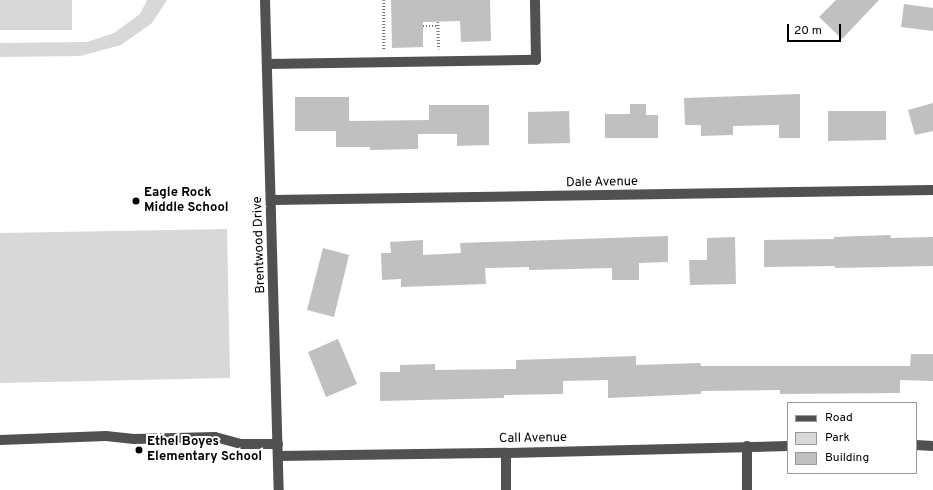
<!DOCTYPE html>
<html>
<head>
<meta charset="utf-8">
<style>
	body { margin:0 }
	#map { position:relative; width:933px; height:490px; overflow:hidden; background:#fff; font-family:Overpass,sans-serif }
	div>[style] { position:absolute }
	.green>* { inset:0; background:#d8d8d8 }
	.building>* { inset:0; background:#c0c0c0 }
	.path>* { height:2.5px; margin-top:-1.25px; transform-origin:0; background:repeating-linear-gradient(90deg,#737373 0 1px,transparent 0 3px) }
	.minor>* { height:10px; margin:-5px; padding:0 5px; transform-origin:5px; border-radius:5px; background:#515151 }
	.dots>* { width:11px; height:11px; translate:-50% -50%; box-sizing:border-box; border:2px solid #fff; border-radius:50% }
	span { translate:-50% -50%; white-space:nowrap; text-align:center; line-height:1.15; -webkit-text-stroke:4px #fff; paint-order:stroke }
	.street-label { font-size:13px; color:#000 }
	.poi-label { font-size:13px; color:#000; font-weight:700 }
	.left { translate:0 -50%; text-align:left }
	.legend { position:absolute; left:787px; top:402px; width:130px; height:72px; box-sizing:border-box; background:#fff; border:1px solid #999; margin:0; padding:5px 7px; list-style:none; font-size:12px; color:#000 }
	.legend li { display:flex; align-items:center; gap:8px; height:20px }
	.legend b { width:20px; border:1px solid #999 }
	.scale { position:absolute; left:787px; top:24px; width:54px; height:18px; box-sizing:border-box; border:2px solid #000; border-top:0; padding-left:5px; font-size:12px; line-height:14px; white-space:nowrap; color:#000; -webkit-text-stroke:3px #fff; paint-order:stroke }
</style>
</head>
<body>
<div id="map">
	<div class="green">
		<i style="clip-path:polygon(0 0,72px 0,72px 30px,0 30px)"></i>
		<i style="clip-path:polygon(147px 0,167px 0,152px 23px,121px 45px,80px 56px,0 57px,0 43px,87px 42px,114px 33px,140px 14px)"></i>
		<i style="clip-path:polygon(227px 229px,230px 378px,0 383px,0 233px)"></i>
	</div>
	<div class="building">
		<i style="clip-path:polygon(391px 0,490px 0,491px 41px,461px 42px,460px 21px,423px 22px,423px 47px,392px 48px)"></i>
		<i style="clip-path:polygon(836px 0,879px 0,842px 39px,819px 17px)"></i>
		<i style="clip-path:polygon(904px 4px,933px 8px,933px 31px,901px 27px)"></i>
		<i style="clip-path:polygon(800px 94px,800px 138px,779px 138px,779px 125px,733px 126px,733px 135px,701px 136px,701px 125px,685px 125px,684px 98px)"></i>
		<i style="clip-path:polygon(295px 97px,349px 97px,349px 121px,429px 120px,429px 105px,489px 105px,489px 145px,457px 146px,457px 134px,418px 134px,418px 149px,370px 150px,370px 147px,336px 147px,336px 131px,295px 131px)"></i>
		<i style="clip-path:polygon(933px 103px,933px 131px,915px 135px,908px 110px)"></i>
		<i style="clip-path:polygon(630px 104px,646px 104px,646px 115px,658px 115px,658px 138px,605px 138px,605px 114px,630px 114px)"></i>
		<i style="clip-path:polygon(569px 111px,570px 143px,528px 144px,528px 112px)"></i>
		<i style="clip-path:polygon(828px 111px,886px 111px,886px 140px,828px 141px)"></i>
		<i style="clip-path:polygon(890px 235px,891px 238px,933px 237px,933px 266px,835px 268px,835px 266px,764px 267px,764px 240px,834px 239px,834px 237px)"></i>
		<i style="clip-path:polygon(668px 236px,668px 262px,639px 263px,639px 280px,612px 280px,612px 268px,529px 270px,529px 267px,485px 268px,486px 284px,401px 287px,401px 279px,382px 280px,381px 253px,391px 253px,390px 242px,423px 240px,423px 255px,461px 253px,460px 243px)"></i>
		<i style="clip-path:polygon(735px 237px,736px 284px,690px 285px,689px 260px,707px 260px,707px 238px)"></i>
		<i style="clip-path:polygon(323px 248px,349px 255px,334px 317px,307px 310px)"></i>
		<i style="clip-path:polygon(338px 339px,357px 384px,326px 397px,308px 352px)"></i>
		<i style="clip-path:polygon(911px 354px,933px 354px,933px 381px,900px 380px,900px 393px,780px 394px,780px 390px,701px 391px,701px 394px,608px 398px,608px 380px,563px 381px,563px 394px,504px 395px,504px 398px,380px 401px,380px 372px,400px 372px,400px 365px,435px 364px,435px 370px,516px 369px,516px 360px,636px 356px,636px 365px,700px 363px,701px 366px,910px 366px)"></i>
	</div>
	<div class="path">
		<i style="left:384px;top:0;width:50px;rotate:90deg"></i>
		<i style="left:438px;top:22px;width:27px;rotate:88deg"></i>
		<i style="left:423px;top:26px;width:15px"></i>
	</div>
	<div class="minor">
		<i style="left:265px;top:0;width:490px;rotate:88.4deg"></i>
		<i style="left:267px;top:64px;width:269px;rotate:-0.9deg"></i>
		<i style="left:536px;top:60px;width:60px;rotate:-91deg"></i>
		<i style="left:272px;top:200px;width:661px;rotate:-0.87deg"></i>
		<i style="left:0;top:440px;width:106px;rotate:-2.2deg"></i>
		<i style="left:106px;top:436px;width:28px;rotate:6deg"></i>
		<i style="left:134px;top:439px;width:81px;rotate:-1.4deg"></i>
		<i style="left:215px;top:437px;width:27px;rotate:15deg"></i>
		<i style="left:241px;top:444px;width:37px"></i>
		<i style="left:916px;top:445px;width:17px;rotate:3deg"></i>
		<i style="left:747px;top:446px;width:44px;rotate:90deg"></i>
		<i style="left:506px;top:453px;width:37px;rotate:90deg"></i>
		<i style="left:278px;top:456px;width:228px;rotate:-0.8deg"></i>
		<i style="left:506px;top:453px;width:282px;rotate:-1.4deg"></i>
	</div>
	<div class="dots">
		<i style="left:136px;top:201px;background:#000"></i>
		<i style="left:139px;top:450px;background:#000"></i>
	</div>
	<div class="street-label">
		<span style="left:602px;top:183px;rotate:-1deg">Dale Avenue</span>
		<span style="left:260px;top:245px;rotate:-92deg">Brentwood Drive</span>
		<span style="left:533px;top:439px;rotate:-1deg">Call Avenue</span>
	</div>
	<div class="poi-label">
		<span class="left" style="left:144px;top:201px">Eagle Rock<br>Middle School</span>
		<span class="left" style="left:147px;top:450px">Ethel Boyes<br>Elementary School</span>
	</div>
	<ul class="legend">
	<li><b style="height:5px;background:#515151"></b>Road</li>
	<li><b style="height:11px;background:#d8d8d8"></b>Park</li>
	<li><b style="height:11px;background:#c0c0c0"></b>Building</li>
	</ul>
	<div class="scale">20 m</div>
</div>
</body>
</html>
